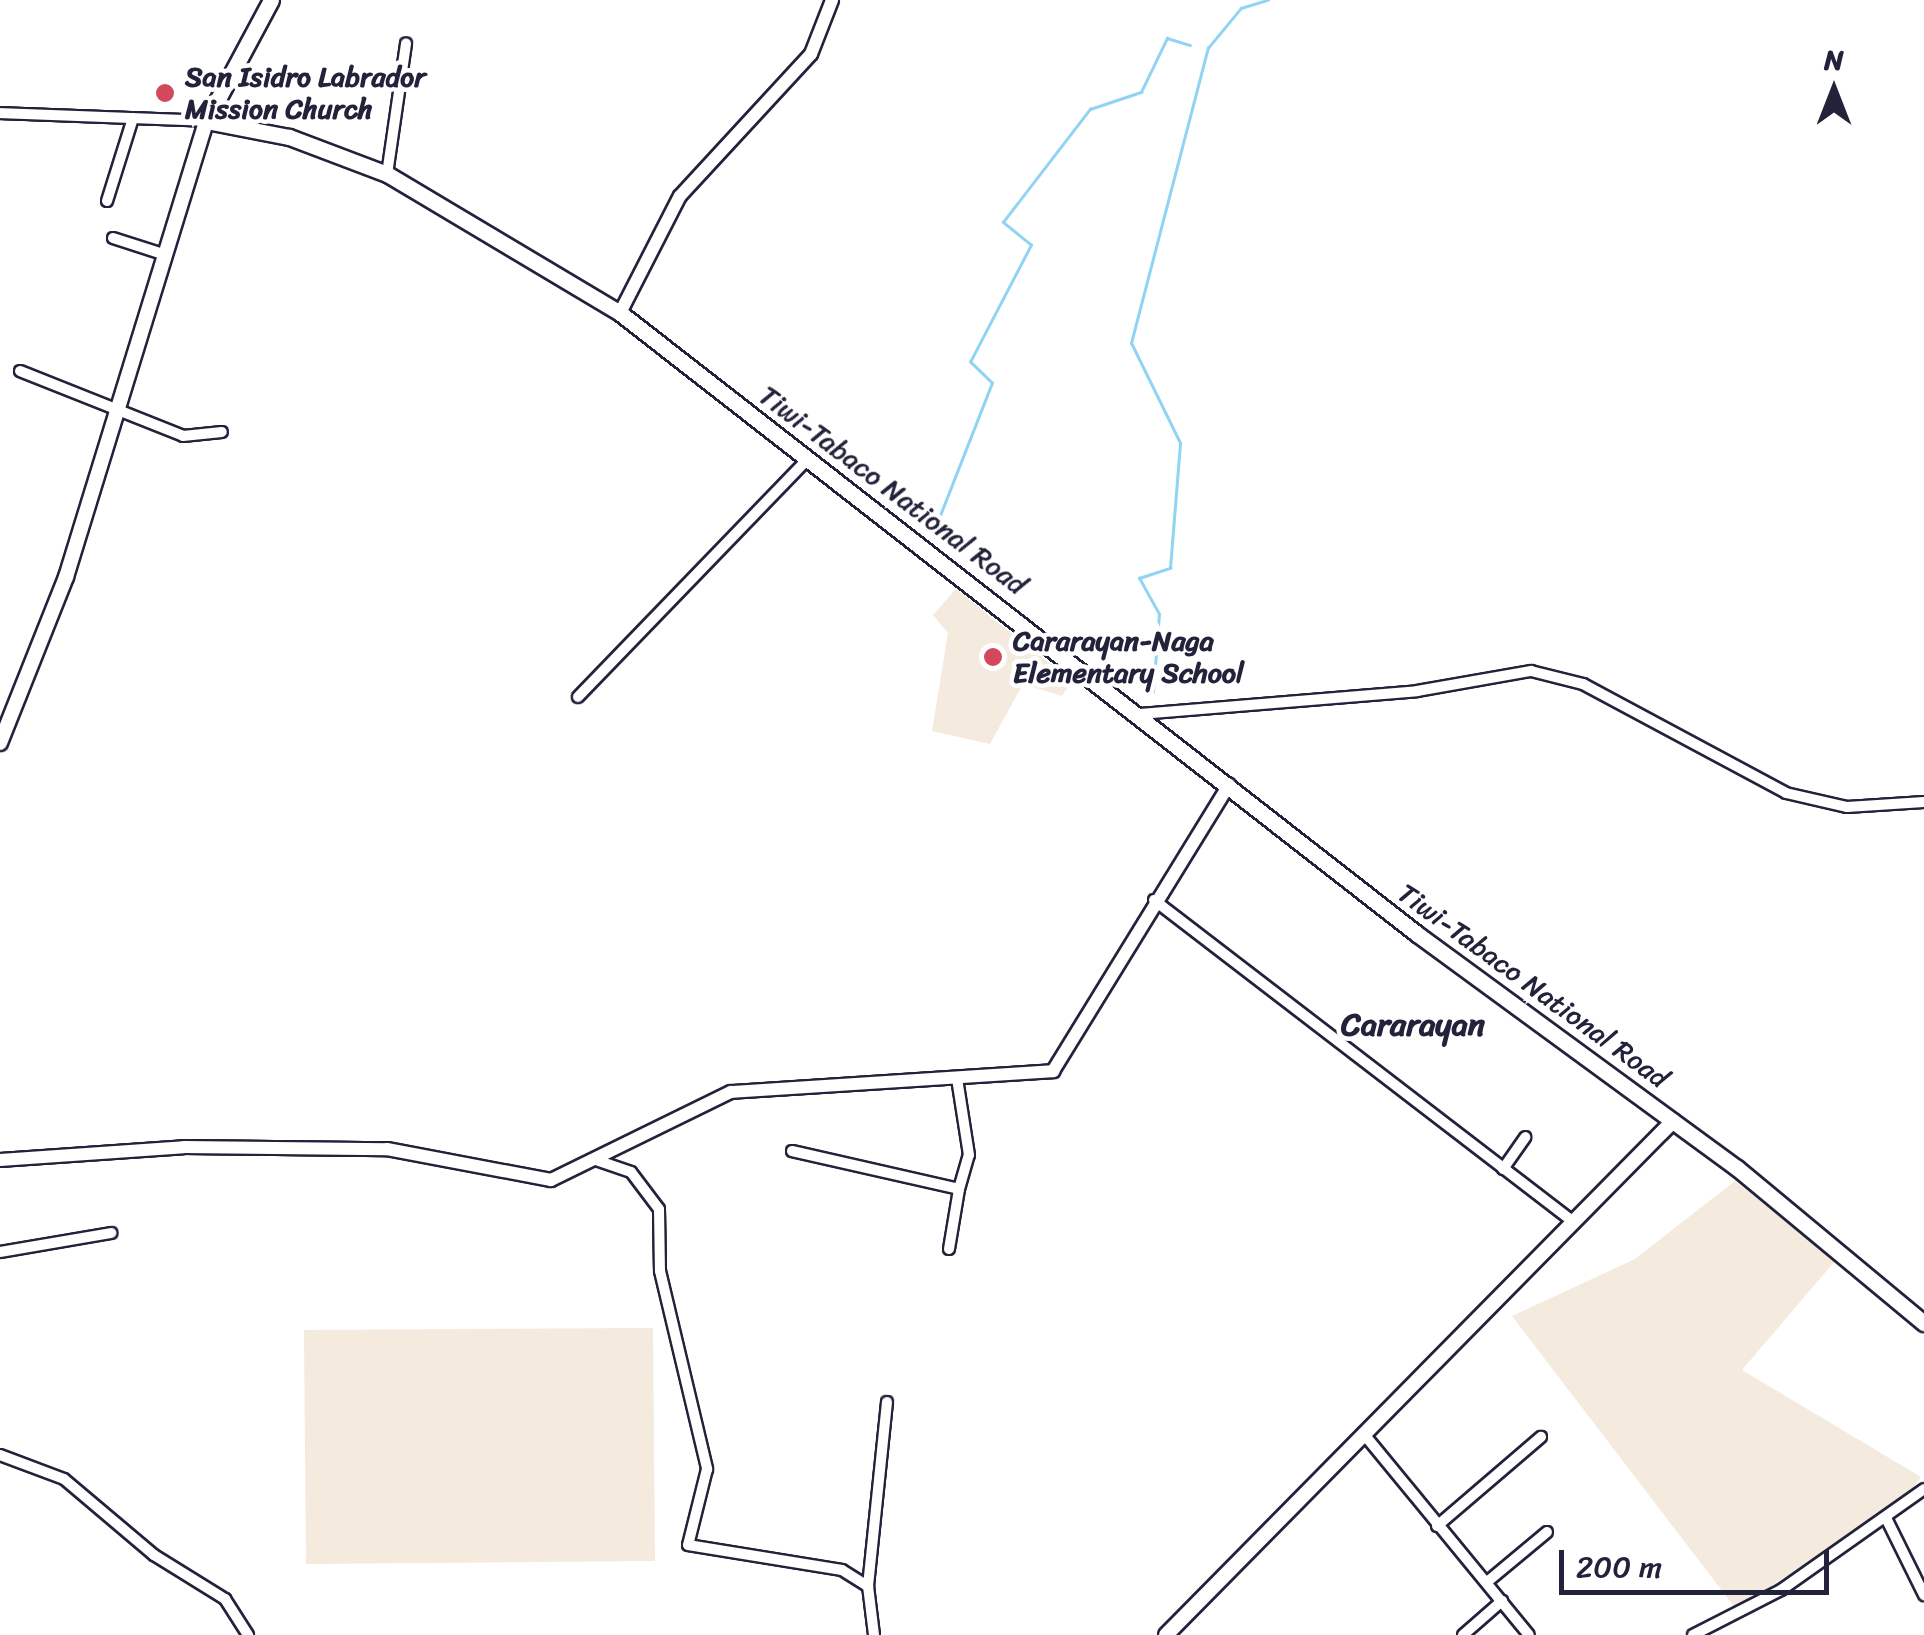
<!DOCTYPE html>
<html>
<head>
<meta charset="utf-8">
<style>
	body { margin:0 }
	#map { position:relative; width:1924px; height:1635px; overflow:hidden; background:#fff; font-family:Sriracha,sans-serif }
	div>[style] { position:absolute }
	.built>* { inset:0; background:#f4eadd }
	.stream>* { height:2.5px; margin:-1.25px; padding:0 1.25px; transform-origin:1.25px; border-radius:1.25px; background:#91d3f3 }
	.roads { filter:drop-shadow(2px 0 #22223b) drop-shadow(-2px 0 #22223b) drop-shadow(0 2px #22223b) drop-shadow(0 -2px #22223b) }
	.minor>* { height:10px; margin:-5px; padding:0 5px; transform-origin:5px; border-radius:5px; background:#fff }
	.tertiary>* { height:12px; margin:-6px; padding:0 6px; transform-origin:6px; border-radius:6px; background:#fff }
	.secondary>* { height:14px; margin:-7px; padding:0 7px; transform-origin:7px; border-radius:7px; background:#fff }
	.primary>* { height:15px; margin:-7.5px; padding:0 7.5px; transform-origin:7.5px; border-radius:7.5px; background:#fff }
	.dots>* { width:28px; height:28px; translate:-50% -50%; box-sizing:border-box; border:5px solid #fff; border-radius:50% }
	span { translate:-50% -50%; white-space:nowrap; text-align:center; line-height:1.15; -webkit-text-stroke:9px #fff; paint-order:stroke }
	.poi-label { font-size:28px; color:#22223b; font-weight:700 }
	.left { translate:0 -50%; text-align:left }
	.street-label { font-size:28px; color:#22223b }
	.quarter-label { font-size:32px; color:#22223b; font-weight:700 }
	.north { position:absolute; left:1784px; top:40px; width:100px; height:100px; -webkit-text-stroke:8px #fff; paint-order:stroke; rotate:0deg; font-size:28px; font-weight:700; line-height:40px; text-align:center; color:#22223b }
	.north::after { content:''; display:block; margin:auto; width:35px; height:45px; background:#22223b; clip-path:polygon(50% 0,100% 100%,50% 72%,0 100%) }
	.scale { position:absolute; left:1559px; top:1550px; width:270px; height:45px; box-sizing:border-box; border:5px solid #22223b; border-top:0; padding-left:12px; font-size:30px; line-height:35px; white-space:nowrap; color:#22223b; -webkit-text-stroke:8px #fff; paint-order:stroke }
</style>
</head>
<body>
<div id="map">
	<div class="built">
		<i style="clip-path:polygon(956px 589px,1072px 681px,1062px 696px,1023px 684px,990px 744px,932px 731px,948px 633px,933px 615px)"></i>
		<i style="clip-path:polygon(1735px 1181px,1835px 1261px,1742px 1370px,1921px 1477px,1905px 1499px,1736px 1609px,1512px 1316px,1635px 1259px)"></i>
		<i style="clip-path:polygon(653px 1328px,655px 1561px,306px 1564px,304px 1330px)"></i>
	</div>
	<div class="stream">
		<i style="left:939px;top:518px;width:145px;rotate:-68.6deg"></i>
		<i style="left:992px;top:383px;width:30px;rotate:-136deg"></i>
		<i style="left:970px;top:362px;width:132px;rotate:-62.5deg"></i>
		<i style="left:1031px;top:245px;width:36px;rotate:-141deg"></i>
		<i style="left:1003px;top:222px;width:143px;rotate:-52.4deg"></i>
		<i style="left:1090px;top:109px;width:54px;rotate:-18.4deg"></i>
		<i style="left:1141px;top:92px;width:60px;rotate:-64.3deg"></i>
		<i style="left:1167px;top:38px;width:24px;rotate:17deg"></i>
		<i style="left:1153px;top:692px;width:78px;rotate:-85.6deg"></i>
		<i style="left:1159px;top:614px;width:41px;rotate:-119.1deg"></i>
		<i style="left:1139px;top:578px;width:33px;rotate:-18deg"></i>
		<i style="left:1170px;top:568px;width:125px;rotate:-85.4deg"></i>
		<i style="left:1180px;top:443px;width:111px;rotate:-116.1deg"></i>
		<i style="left:1131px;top:343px;width:305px;rotate:-75.4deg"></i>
		<i style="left:1208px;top:48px;width:52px;rotate:-50.5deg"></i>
		<i style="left:1241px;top:8px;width:28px;rotate:-17deg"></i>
	</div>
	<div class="roads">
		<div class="minor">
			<i style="left:0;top:113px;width:206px;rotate:2.2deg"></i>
			<i style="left:387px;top:174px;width:132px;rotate:-81.7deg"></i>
			<i style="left:107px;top:201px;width:87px;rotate:-72.6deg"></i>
			<i style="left:113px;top:238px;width:56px;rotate:17.8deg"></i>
			<i style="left:20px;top:371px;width:175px;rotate:21.7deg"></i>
			<i style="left:183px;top:436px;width:39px;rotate:-6deg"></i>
			<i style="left:578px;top:697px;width:332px;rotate:-46deg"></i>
			<i style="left:1140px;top:714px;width:278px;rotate:-4.7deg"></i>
			<i style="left:1417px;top:691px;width:116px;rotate:-10deg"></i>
			<i style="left:1531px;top:671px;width:54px;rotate:14deg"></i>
			<i style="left:1583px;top:684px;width:230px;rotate:28.2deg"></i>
			<i style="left:1786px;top:793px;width:63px;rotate:12.9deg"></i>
			<i style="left:1847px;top:807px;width:77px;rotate:-3.7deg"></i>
			<i style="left:1154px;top:900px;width:526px;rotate:37.5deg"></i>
			<i style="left:792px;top:1151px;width:171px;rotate:12.8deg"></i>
			<i style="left:959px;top:1189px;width:35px;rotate:-74deg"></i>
			<i style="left:969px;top:1155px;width:78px;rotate:-98.9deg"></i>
			<i style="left:596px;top:1160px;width:37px;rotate:19deg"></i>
			<i style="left:631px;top:1172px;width:46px;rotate:52.9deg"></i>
			<i style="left:659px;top:1209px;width:62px;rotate:89.1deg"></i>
			<i style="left:660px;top:1271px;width:204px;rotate:76.6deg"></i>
			<i style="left:707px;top:1469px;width:78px;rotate:104deg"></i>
			<i style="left:688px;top:1545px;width:156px;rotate:9.2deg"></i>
			<i style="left:842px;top:1570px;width:31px;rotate:32deg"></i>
			<i style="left:868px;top:1586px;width:49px;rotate:83deg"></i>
			<i style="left:1503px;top:1169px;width:39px;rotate:-55deg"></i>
			<i style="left:949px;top:1249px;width:61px;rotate:-80.5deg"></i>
			<i style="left:0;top:1252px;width:113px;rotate:-9.7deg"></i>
			<i style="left:1363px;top:1433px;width:261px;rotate:50.6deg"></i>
			<i style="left:0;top:1455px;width:68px;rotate:20.6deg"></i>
			<i style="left:64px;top:1479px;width:118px;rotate:40.2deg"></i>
			<i style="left:154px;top:1555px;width:84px;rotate:31.8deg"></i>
			<i style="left:225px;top:1599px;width:43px;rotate:57.4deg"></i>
			<i style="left:1887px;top:1520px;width:84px;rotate:63.7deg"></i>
			<i style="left:1437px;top:1526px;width:137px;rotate:-40.6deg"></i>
			<i style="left:1487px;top:1582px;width:78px;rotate:-39.8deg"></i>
			<i style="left:868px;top:1586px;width:185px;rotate:-84.1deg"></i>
			<i style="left:1463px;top:1635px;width:52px;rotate:-41.1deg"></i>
			<i style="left:1693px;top:1635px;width:99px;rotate:-27.1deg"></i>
			<i style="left:1781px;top:1590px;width:175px;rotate:-35.2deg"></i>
		</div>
		<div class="tertiary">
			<i style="left:620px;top:313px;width:131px;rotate:-62.9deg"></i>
			<i style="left:680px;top:196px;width:193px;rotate:-47.3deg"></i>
			<i style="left:811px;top:54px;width:58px;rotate:-68.7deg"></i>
			<i style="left:0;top:1160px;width:184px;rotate:-4deg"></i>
			<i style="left:184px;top:1147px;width:203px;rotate:0.6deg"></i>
			<i style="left:387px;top:1149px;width:167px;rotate:10.7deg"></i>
			<i style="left:551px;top:1180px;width:200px;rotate:-26.1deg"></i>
			<i style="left:731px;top:1092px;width:323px;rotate:-3.7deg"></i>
			<i style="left:1053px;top:1071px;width:336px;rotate:-58.4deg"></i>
		</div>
		<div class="secondary">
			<i style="left:0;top:743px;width:179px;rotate:-68.3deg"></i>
			<i style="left:66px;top:577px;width:477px;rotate:-72.9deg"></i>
			<i style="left:1166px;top:1635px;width:722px;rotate:-45.39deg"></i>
		</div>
		<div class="primary">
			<i style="left:271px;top:0;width:137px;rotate:118.2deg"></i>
			<i style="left:206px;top:121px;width:85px;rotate:10.9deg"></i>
			<i style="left:289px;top:137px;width:105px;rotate:20.7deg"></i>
			<i style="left:387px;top:174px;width:271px;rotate:30.8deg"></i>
			<i style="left:620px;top:313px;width:1010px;rotate:37.92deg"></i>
			<i style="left:1417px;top:934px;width:396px;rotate:36.2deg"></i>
			<i style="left:1737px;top:1168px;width:243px;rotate:39.7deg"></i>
		</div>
	</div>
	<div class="dots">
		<i style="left:165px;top:93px;background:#d1495b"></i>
		<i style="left:993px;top:657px;background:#d1495b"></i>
	</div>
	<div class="poi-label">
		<span class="left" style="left:185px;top:93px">San Isidro Labrador<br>Mission Church</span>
		<span class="left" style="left:1013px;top:657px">Cararayan-Naga<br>Elementary School</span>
	</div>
	<div class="street-label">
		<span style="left:893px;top:490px;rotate:37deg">Tiwi-Tabaco National Road</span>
		<span style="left:1533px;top:986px;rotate:36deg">Tiwi-Tabaco National Road</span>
	</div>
	<div class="quarter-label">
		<span style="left:1413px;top:1025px">Cararayan</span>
	</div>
	<div class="north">N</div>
	<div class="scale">200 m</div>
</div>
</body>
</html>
